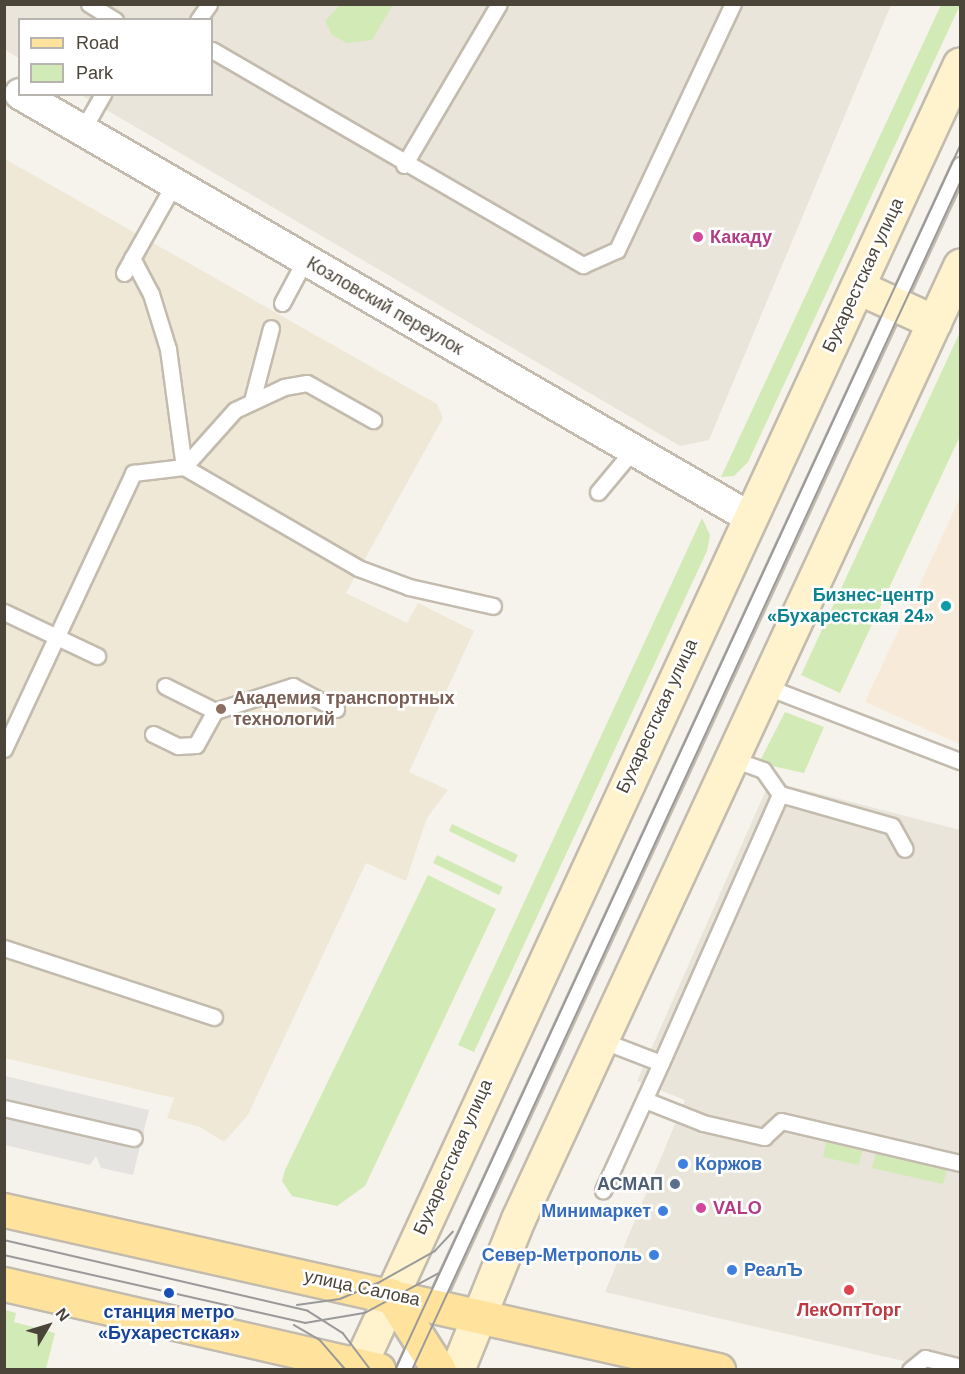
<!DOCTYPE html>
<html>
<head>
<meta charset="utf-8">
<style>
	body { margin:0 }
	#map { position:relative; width:965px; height:1374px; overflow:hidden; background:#f6f3ec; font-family:Arial,sans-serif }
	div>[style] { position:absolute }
	.residential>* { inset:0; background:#eae5da }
	.commercial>* { inset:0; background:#f7ead8 }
	.education>* { inset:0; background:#efe8d6 }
	.green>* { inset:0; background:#d2eab5 }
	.parking>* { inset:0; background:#e5e3e0 }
	.roads { filter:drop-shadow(2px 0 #c2bbae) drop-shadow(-2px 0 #c2bbae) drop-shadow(0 2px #c2bbae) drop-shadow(0 -2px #c2bbae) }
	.lane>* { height:15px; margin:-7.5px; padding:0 7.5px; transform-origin:7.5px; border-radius:7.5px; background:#fff }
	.street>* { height:30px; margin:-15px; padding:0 15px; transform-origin:15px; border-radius:15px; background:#fff }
	.secondary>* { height:33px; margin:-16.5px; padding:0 16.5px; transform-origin:16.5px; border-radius:16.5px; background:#fff3cd }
	.primary>* { height:33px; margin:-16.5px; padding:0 16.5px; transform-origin:16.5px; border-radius:16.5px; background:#ffe39c }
	.tram>* { height:1.5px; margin:-0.75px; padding:0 0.75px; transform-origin:0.75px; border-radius:0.75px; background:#9a9a9a }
	.dots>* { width:16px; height:16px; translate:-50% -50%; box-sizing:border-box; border:3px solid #fff; border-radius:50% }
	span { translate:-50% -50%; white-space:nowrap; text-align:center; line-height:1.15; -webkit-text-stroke:5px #fff; paint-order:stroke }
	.hotel-label { font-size:18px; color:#b23c85; font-weight:700 }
	.left { translate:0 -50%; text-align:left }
	.street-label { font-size:18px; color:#4b4439 }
	.culture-label { font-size:18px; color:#0d838f; font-weight:700 }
	.right { translate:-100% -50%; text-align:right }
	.education-label { font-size:18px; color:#785e54; font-weight:700 }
	.shop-label { font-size:18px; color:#366cbe; font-weight:700 }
	.service-label { font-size:18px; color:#4e5e75; font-weight:700 }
	.health-label { font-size:18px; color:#be3a42; font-weight:700 }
	.transit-label { font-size:18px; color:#164399; font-weight:700 }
	.frame { position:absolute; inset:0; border:6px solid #4b4439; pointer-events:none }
	.legend { position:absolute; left:18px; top:18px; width:195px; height:78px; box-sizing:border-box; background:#fff; border:2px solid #b7b4b0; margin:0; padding:8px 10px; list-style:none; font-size:18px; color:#4b4439 }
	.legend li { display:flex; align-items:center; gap:12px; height:30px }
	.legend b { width:30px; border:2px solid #b7b4b0 }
	.north { position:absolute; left:18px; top:1296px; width:60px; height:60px; -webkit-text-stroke:4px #fff; paint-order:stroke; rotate:52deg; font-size:16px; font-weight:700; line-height:24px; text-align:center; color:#4b4439 }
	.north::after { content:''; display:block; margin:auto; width:21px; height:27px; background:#4b4439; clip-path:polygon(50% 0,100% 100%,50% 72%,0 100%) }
</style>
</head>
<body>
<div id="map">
	<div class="residential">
		<i style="clip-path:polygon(5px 5px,891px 5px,709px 440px,680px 446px,81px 95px,212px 94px,212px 20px,20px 20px,19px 58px,5px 50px)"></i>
		<i style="clip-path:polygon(770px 781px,960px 830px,960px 1369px,938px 1369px,605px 1292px,685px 1100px,637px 1081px)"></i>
	</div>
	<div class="commercial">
		<i style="clip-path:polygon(960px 498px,960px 744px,865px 702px)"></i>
	</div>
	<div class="education">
		<i style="clip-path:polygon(5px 159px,437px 404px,443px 418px,346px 593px,407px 623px,418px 603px,474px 631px,409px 772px,448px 790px,427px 818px,406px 881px,366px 863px,248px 1115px,224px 1142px,200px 1127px,167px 1118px,174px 1098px,5px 1058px)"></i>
	</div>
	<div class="green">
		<i style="clip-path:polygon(341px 4px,393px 4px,393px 5px,372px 40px,347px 43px,332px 35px,325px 21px)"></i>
		<i style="clip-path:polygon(941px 5px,960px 5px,748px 462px,734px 476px,721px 477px)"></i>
		<i style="clip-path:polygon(960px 332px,960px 436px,840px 693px,801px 675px)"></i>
		<i style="clip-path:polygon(702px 518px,710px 535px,707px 551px,474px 1052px,458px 1045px)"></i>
		<i style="clip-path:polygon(785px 712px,824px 727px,804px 773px,759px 763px)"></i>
		<i style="clip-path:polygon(452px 824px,518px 855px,514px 863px,449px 831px)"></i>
		<i style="clip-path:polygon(437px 855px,503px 887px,499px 895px,433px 863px)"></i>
		<i style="clip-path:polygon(428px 875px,496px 909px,365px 1186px,337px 1206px,292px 1196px,282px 1181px,285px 1170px)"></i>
		<i style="clip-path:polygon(826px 1142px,862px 1151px,859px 1165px,823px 1157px)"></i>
		<i style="clip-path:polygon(876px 1153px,947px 1170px,943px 1184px,872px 1168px)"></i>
		<i style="clip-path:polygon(5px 1310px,16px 1313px,14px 1322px,55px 1333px,46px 1369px,5px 1369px)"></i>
	</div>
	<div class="parking">
		<i style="clip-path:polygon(5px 1076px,149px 1110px,133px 1175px,101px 1168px,96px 1156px,90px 1165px,5px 1145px)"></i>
	</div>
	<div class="roads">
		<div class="lane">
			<i style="left:89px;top:4px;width:31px;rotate:32deg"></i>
			<i style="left:198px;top:20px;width:19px;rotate:-55deg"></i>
			<i style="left:212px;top:50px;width:429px;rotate:30.1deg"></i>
			<i style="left:583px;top:265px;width:37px;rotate:-24deg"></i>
			<i style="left:617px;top:250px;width:272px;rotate:-64.8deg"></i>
			<i style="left:82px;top:131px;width:43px;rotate:-60.4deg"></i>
			<i style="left:404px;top:165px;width:187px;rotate:-59.5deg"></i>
			<i style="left:132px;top:258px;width:41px;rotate:62.2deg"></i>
			<i style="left:151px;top:294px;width:58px;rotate:72.8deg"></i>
			<i style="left:168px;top:349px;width:119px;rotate:82.3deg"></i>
			<i style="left:124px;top:273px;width:102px;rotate:-60.7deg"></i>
			<i style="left:282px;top:303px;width:49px;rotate:-61.9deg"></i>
			<i style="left:253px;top:397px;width:71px;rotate:-75.4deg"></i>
			<i style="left:184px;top:467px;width:76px;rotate:-48.2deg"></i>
			<i style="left:235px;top:410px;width:54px;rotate:-25.1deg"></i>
			<i style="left:284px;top:387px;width:23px;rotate:-10deg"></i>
			<i style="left:307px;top:383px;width:76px;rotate:29.3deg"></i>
			<i style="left:598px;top:492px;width:55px;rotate:-50.2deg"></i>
			<i style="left:4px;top:612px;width:103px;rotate:25.3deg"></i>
			<i style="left:165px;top:686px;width:56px;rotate:26.6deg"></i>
			<i style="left:767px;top:687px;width:207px;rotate:21deg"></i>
			<i style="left:153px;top:734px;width:28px;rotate:26deg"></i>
			<i style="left:178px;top:746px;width:18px;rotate:-3deg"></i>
			<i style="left:196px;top:745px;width:39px;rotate:-61deg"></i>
			<i style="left:215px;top:711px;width:82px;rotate:-17.8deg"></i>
			<i style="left:293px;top:686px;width:49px;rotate:28.1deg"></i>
			<i style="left:4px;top:749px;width:305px;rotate:-64.9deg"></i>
			<i style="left:133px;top:473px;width:51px;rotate:-6.7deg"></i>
			<i style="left:184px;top:467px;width:201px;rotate:30.1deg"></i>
			<i style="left:358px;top:568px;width:54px;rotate:20.4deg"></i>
			<i style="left:409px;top:587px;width:86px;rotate:12.7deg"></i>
			<i style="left:733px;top:759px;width:32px;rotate:20deg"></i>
			<i style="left:763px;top:770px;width:29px;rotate:55deg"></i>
			<i style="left:780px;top:794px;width:116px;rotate:15.9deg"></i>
			<i style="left:892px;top:826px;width:26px;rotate:61deg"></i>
			<i style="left:4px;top:948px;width:221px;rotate:18.2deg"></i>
			<i style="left:601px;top:1040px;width:64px;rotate:21deg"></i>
			<i style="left:661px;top:1063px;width:140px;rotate:114.5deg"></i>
			<i style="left:661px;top:1063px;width:294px;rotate:-66.1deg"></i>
			<i style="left:645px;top:1100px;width:62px;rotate:21.6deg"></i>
			<i style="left:703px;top:1123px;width:63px;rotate:12.9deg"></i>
			<i style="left:764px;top:1137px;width:23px;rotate:-43deg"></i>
			<i style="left:781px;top:1121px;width:184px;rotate:13.2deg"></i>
			<i style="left:4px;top:1108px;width:133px;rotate:13deg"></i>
			<i style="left:432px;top:1308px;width:1259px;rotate:-65.21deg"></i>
			<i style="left:404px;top:1370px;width:35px;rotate:-66deg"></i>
			<i style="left:910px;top:1370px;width:19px;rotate:-39deg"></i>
			<i style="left:925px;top:1358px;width:36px;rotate:14deg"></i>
		</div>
		<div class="street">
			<i style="left:20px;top:94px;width:843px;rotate:30.12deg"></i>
		</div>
		<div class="secondary">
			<i style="left:858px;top:287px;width:84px;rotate:24.7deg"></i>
			<i style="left:357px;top:1370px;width:1438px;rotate:-65.22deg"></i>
			<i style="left:457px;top:1370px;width:163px;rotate:-68deg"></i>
			<i style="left:518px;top:1219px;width:1051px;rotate:-65.12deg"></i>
		</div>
		<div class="primary">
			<i style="left:4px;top:1210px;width:732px;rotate:12.63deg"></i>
			<i style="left:4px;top:1284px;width:384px;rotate:12.9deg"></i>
			<i style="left:391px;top:1295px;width:89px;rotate:57.4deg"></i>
		</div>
	</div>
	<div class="tram">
		<i style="left:4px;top:1240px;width:312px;rotate:13.1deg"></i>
		<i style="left:308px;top:1311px;width:41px;rotate:32.2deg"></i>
		<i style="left:343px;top:1333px;width:46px;rotate:52.9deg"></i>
		<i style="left:4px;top:1255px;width:309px;rotate:12.7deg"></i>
		<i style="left:305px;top:1323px;width:61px;rotate:-9.5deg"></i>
		<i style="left:365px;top:1313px;width:84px;rotate:-28.4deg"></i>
		<i style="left:297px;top:1305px;width:43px;rotate:-7.9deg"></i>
		<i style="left:340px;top:1299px;width:43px;rotate:-23deg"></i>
		<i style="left:380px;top:1282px;width:63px;rotate:-29.4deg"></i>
		<i style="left:435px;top:1251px;width:26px;rotate:-47deg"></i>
		<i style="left:294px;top:1325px;width:30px;rotate:30deg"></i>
		<i style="left:320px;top:1340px;width:40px;rotate:49deg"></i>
		<i style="left:395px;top:1370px;width:1348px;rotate:-65.22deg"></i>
		<i style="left:412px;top:1370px;width:1307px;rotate:-65.22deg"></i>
	</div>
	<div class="dots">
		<i style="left:698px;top:237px;background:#d1479c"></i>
		<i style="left:946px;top:606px;background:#0f9aa8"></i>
		<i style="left:221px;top:709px;background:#8d6e63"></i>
		<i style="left:683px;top:1164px;background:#3f7fe0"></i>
		<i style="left:675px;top:1184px;background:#5c6f8a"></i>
		<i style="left:701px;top:1208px;background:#d1479c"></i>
		<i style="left:663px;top:1211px;background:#3f7fe0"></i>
		<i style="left:654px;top:1255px;background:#3f7fe0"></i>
		<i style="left:732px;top:1270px;background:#3f7fe0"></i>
		<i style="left:849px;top:1290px;background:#e0444e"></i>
		<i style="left:169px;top:1293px;background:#1a4fb4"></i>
	</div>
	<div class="hotel-label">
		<span class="left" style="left:710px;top:237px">Какаду</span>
		<span class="left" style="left:713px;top:1208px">VALO</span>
	</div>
	<div class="street-label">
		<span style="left:863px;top:275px;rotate:-65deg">Бухарестская улица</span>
		<span style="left:385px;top:306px;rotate:30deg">Козловский переулок</span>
		<span style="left:657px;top:716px;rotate:-65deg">Бухарестская улица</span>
		<span style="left:453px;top:1157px;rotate:-66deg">Бухарестская улица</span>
		<span style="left:362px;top:1288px;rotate:12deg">улица Салова</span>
	</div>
	<div class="culture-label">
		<span class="right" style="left:934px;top:606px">Бизнес-центр<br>«Бухарестская 24»</span>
	</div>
	<div class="education-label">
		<span class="left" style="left:233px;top:709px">Академия транспортных<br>технологий</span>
	</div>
	<div class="shop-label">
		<span class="left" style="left:695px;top:1164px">Коржов</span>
		<span class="right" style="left:651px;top:1211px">Минимаркет</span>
		<span class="right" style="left:642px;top:1255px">Север-Метрополь</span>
		<span class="left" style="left:744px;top:1270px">РеалЪ</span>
	</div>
	<div class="service-label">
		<span class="right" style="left:663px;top:1184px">АСМАП</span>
	</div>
	<div class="health-label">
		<span style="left:849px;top:1310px">ЛекОптТорг</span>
	</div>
	<div class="transit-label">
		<span style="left:169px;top:1323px">станция метро<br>«Бухарестская»</span>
	</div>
	<div class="frame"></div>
	<ul class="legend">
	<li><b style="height:8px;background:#ffe39c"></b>Road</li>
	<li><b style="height:16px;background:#d2eab5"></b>Park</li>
	</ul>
	<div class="north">N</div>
</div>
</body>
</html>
